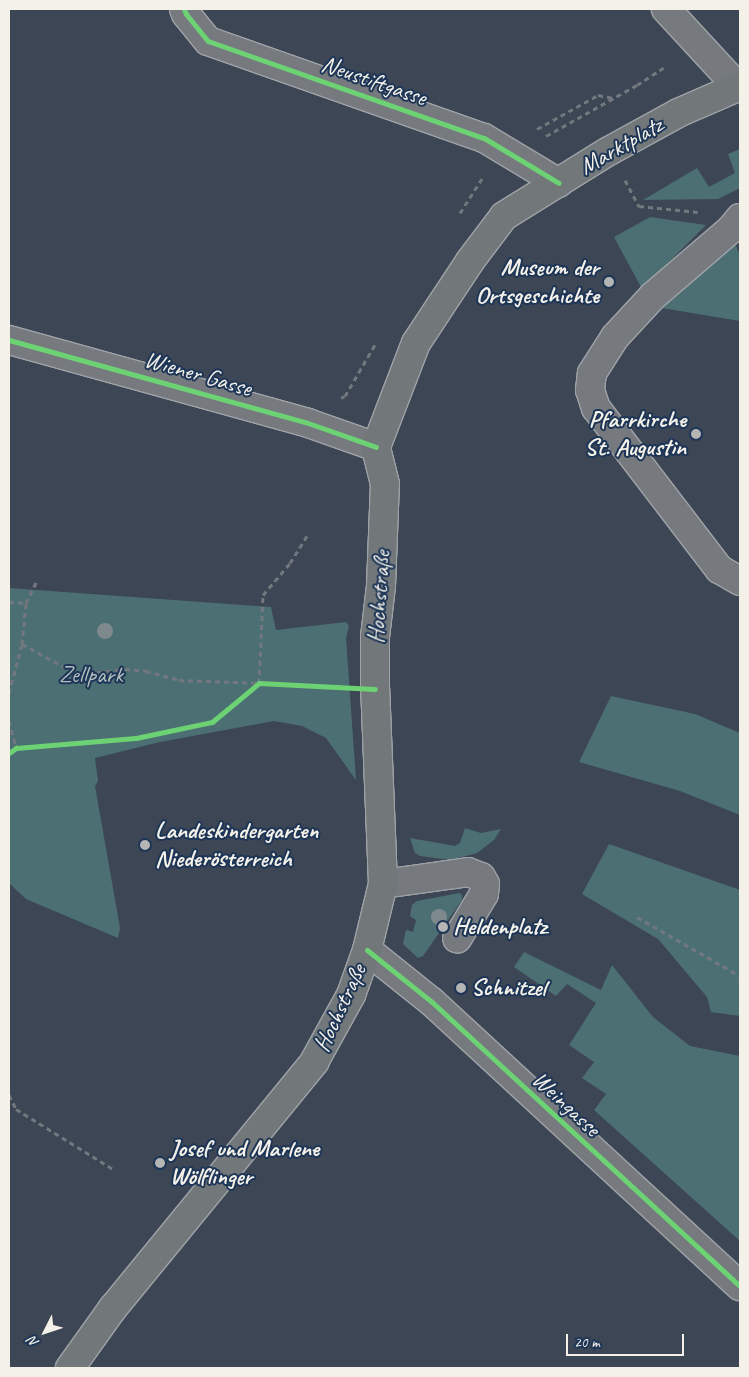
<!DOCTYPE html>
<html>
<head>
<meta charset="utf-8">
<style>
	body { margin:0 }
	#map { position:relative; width:749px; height:1377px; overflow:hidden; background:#3d4654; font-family:Caveat,sans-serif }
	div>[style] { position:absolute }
	.green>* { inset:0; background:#4c6f73 }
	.path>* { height:3px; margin-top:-1.5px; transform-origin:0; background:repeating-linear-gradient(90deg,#73787f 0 5px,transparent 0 9px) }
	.roads { filter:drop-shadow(1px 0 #9fa3a8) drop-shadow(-1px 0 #9fa3a8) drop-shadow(0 1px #9fa3a8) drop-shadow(0 -1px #9fa3a8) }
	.minor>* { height:28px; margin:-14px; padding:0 14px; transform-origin:14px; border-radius:14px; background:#767a7f }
	.major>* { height:28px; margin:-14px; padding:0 14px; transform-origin:14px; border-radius:14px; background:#72777a }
	.cycleway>* { height:5px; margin:-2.5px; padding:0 2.5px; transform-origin:2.5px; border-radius:2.5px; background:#6cd273 }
	.trees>* { width:16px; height:16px; margin:-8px; border-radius:50%; background:#7d898d }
	.dots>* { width:14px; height:14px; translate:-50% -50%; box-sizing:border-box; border:2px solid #1d3557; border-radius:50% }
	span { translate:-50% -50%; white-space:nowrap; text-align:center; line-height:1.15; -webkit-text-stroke:4px #1d3557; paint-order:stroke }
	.street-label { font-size:24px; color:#f4f1e8 }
	.poi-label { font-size:24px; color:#f4f1e8; font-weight:700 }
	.right { translate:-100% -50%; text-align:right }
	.left { translate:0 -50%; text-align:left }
	.park-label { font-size:24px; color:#b2bfbb }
	.frame { position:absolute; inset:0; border:10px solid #f4f1e8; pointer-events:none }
	.north { position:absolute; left:20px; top:1307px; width:50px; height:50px; -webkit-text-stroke:4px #1d3557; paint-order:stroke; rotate:229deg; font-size:14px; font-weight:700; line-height:20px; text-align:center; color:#f4f1e8 }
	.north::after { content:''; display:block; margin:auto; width:18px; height:22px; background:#f4f1e8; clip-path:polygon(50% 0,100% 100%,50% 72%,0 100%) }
	.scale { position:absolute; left:566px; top:1334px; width:118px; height:22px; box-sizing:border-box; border:2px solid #f4f1e8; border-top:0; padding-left:6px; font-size:15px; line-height:18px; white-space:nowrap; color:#f4f1e8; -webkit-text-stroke:4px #1d3557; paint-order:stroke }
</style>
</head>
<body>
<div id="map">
	<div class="green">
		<i style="clip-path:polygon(740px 149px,740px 188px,718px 199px,643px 200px,697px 168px,709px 187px,735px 173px,728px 154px)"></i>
		<i style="clip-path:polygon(650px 217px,706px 225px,642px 289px,614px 237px)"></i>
		<i style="clip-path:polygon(735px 243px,740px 256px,740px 321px,662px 308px)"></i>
		<i style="clip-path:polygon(9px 588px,271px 607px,276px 630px,346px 622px,349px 626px,346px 638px,356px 780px,326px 738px,302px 726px,274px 721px,160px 742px,95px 758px,98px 781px,95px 786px,120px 928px,118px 938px,26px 899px,9px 883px)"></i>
		<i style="clip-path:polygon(611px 696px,695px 714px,740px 733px,740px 815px,680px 791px,579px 762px)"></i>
		<i style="clip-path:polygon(465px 828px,481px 833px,501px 829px,494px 840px,477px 853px,451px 860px,420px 856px,415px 853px,410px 838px,455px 846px,460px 843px)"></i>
		<i style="clip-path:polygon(609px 844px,740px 890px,740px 1016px,711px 1012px,707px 997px,658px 939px,582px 894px)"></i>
		<i style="clip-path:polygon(459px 893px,462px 895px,462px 900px,423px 956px,418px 958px,403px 944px,406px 930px,413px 932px,416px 920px,410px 916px,412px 905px,417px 901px)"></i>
		<i style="clip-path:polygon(524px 952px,601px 990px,612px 965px,653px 1017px,690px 1046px,740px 1056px,740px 1241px,594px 1110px,606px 1094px,582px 1078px,594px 1062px,569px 1045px,596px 1003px,567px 984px,556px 996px,514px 967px)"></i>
	</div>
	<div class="path">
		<i style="left:537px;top:129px;width:70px;rotate:-29.1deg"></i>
		<i style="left:598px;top:95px;width:16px;rotate:11deg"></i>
		<i style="left:546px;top:136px;width:104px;rotate:-29.3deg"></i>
		<i style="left:637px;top:85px;width:33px;rotate:-33deg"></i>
		<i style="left:625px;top:180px;width:30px;rotate:62deg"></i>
		<i style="left:639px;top:206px;width:59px;rotate:5.8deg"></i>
		<i style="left:460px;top:213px;width:43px;rotate:-57.4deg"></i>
		<i style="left:341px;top:398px;width:4px;rotate:-27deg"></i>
		<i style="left:345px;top:396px;width:61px;rotate:-59.7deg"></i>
		<i style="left:9px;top:602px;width:17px;rotate:3deg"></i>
		<i style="left:22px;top:644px;width:65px;rotate:28.5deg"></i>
		<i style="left:79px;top:675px;width:46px;rotate:-7.4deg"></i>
		<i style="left:125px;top:669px;width:21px;rotate:5deg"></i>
		<i style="left:146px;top:671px;width:34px;rotate:15deg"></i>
		<i style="left:179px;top:680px;width:80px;rotate:2.1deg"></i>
		<i style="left:259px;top:683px;width:88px;rotate:-87.4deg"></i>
		<i style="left:263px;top:595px;width:42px;rotate:-49.8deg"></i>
		<i style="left:290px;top:563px;width:36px;rotate:-58deg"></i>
		<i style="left:9px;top:693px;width:51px;rotate:-75.1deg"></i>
		<i style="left:22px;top:644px;width:41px;rotate:-84.4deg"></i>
		<i style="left:26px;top:603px;width:25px;rotate:-64deg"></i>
		<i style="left:9px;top:721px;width:28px;rotate:75deg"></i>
		<i style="left:637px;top:917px;width:119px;rotate:29.8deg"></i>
		<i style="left:9px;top:1095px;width:16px;rotate:63deg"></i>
		<i style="left:16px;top:1109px;width:114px;rotate:31.7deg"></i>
	</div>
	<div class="roads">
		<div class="minor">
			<i style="left:184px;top:9px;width:5px;rotate:68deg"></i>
			<i style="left:186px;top:14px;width:35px;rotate:51deg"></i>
			<i style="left:208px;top:41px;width:293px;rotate:19.4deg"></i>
			<i style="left:484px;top:138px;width:87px;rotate:31deg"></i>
			<i style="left:666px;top:9px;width:106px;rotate:47.3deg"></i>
			<i style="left:740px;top:218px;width:14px;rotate:129deg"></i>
			<i style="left:731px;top:229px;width:103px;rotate:139.3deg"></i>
			<i style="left:653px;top:296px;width:56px;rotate:132.8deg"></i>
			<i style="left:615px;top:337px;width:43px;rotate:122.6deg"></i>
			<i style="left:592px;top:373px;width:17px;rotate:97deg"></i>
			<i style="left:590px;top:390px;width:19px;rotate:72deg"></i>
			<i style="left:596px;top:408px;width:203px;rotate:52.6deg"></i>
			<i style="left:719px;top:569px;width:24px;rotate:30deg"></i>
			<i style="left:9px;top:340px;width:310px;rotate:15.5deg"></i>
			<i style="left:308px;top:423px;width:72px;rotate:19.4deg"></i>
			<i style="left:383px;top:884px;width:86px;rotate:-8deg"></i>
			<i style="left:468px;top:872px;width:14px;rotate:21deg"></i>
			<i style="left:481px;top:877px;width:8px;rotate:60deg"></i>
			<i style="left:485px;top:884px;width:10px;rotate:96deg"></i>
			<i style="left:484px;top:894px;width:52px;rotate:121deg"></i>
			<i style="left:367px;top:950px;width:83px;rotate:38.7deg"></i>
			<i style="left:432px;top:1002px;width:419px;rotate:42.7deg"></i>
		</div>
		<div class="major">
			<i style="left:70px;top:1368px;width:74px;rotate:-54.4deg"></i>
			<i style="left:113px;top:1308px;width:318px;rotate:-50.7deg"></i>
			<i style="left:314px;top:1062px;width:77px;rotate:-61.1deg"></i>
			<i style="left:351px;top:995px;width:48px;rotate:-70.4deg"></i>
			<i style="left:367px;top:950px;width:68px;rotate:-76.4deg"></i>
			<i style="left:383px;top:884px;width:195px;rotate:-92.3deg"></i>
			<i style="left:375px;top:689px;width:52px;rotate:-90deg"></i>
			<i style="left:375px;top:637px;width:51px;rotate:-83.3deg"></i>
			<i style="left:381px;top:586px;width:102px;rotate:-87.8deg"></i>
			<i style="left:385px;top:484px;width:38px;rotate:-104deg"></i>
			<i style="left:376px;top:447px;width:111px;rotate:-69deg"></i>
			<i style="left:416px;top:343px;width:98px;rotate:-56.6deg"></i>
			<i style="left:470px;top:261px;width:56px;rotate:-52.9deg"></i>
			<i style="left:504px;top:216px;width:123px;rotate:-31.8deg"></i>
			<i style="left:609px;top:151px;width:79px;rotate:-28.8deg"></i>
			<i style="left:678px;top:113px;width:68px;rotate:-23.5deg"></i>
		</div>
	</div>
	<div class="cycleway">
		<i style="left:184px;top:9px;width:5px;rotate:68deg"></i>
		<i style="left:186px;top:14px;width:35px;rotate:51deg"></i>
		<i style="left:208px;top:41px;width:293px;rotate:19.4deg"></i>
		<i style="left:484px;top:138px;width:87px;rotate:31deg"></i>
		<i style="left:9px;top:340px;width:310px;rotate:15.5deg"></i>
		<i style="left:308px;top:423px;width:72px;rotate:19.4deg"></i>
		<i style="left:9px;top:753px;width:9px;rotate:-36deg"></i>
		<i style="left:16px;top:748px;width:120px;rotate:-4.8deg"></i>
		<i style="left:136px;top:738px;width:78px;rotate:-11.9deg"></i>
		<i style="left:212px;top:722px;width:61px;rotate:-39.7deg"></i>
		<i style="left:259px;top:683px;width:116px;rotate:3deg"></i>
		<i style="left:367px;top:950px;width:83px;rotate:38.7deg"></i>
		<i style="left:432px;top:1002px;width:419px;rotate:42.7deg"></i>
	</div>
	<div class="trees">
		<i style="left:105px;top:631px"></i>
		<i style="left:439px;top:917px"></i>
	</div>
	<div class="dots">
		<i style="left:609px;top:282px;background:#b4b5b4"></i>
		<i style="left:696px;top:434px;background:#b4b5b4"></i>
		<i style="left:145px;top:845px;background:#b4b5b4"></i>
		<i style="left:443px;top:927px;background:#b4b5b4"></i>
		<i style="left:461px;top:988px;background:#b4b5b4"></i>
		<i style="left:160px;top:1163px;background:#b4b5b4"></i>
	</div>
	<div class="street-label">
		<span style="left:374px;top:81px;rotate:19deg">Neustiftgasse</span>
		<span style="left:621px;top:146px;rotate:-30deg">Marktplatz</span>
		<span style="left:198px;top:374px;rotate:16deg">Wiener Gasse</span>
		<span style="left:379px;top:597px;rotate:-86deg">Hochstraße</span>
		<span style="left:340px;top:1008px;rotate:-65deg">Hochstraße</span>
		<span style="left:566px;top:1104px;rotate:43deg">Weingasse</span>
	</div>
	<div class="poi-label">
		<span class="right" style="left:599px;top:282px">Museum der<br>Ortsgeschichte</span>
		<span class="right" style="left:686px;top:434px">Pfarrkirche<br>St. Augustin</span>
		<span class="left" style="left:155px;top:845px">Landeskindergarten<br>Niederösterreich</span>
		<span class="left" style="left:453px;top:927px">Heldenplatz</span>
		<span class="left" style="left:471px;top:988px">Schnitzel</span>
		<span class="left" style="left:170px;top:1163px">Josef und Marlene<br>Wölflinger</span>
	</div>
	<div class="park-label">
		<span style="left:91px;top:675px">Zellpark</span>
	</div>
	<div class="frame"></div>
	<div class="north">N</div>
	<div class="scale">20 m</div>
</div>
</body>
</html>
